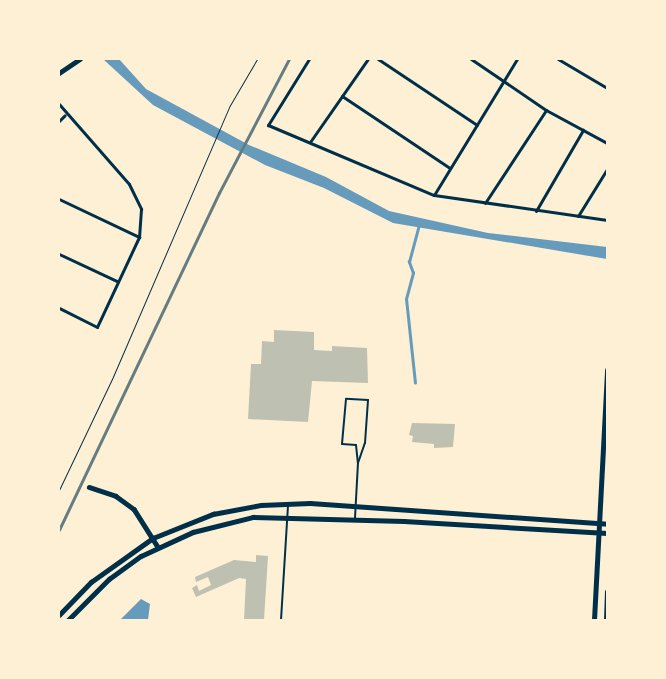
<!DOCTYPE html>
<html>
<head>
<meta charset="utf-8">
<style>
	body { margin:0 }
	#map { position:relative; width:666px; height:679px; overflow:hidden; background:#fdf0d5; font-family:"DM Sans",sans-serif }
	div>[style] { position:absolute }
	.water>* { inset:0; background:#669bbc }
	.stream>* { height:2.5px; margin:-1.25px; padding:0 1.25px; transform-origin:1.25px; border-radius:1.25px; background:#669bbc }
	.building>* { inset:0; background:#bec0b2 }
	.path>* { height:1px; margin:-0.5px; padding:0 0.5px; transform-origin:0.5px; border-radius:0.5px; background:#003049 }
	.service>* { height:2px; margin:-1px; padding:0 1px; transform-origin:1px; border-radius:1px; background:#003049 }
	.minor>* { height:3px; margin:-1.5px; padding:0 1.5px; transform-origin:1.5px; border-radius:1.5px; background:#003049 }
	.tertiary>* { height:4.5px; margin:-2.25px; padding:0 2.25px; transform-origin:2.25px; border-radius:2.25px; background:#003049 }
	.rail>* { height:2.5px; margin:-1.25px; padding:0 1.25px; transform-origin:1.25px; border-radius:1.25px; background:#657d81 }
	span { translate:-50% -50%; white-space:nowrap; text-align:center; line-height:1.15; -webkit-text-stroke:5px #fdf0d5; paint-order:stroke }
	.frame { position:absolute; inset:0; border:60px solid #fdf0d5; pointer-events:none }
</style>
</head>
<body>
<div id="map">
	<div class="water">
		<i style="clip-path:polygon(103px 59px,119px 59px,146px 89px,249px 145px,326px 177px,389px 211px,488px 233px,607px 247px,607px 259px,393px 223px,324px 188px,265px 165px,153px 105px)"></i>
		<i style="clip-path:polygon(141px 599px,150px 604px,148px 620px,120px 620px)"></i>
	</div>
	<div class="stream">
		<i style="left:415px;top:383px;width:84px;rotate:-96.1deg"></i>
		<i style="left:406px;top:299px;width:27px;rotate:-75deg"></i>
		<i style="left:413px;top:273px;width:12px;rotate:-110deg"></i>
		<i style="left:409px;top:262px;width:38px;rotate:-75deg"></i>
	</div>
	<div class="building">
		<i style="clip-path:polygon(274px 330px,314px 332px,314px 350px,332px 351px,332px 346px,367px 348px,368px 383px,312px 381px,308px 422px,248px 419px,251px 364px,261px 364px,262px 341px,274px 342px)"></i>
		<i style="clip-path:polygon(412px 423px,455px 424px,453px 447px,434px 448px,434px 444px,412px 442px,413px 436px,409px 435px)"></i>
		<i style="clip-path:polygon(256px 555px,268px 556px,264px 620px,244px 620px,246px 579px,239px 578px,196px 597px,192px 588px,197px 585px,199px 591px,211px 585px,208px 577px,196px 582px,195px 577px,234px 560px,256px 562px)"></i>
	</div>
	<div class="path">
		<i style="left:59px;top:490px;width:123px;rotate:-64.5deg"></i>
		<i style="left:112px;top:379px;width:296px;rotate:-66.7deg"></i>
		<i style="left:229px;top:107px;width:56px;rotate:-59.7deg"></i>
	</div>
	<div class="service">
		<i style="left:355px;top:518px;width:55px;rotate:-86.9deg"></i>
		<i style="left:358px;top:463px;width:21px;rotate:-71deg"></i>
		<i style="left:365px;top:443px;width:43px;rotate:-86deg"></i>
		<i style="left:368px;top:400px;width:22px;rotate:-177deg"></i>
		<i style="left:346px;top:399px;width:45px;rotate:95.1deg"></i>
		<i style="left:342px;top:444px;width:14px;rotate:4deg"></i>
		<i style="left:356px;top:445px;width:18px;rotate:84deg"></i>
		<i style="left:281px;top:620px;width:115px;rotate:-86.5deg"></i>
	</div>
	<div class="minor">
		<i style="left:309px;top:59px;width:78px;rotate:121.8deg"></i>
		<i style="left:268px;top:125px;width:180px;rotate:22.9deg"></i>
		<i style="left:434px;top:195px;width:175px;rotate:8.2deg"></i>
		<i style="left:378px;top:59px;width:119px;rotate:33.7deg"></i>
		<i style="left:471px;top:59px;width:91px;rotate:34.2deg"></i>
		<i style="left:546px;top:110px;width:69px;rotate:28.4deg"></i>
		<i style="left:558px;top:59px;width:57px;rotate:30.6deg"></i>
		<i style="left:342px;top:96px;width:130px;rotate:33.7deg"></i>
		<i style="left:59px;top:104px;width:106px;rotate:48.8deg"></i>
		<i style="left:129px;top:184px;width:28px;rotate:64deg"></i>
		<i style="left:141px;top:209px;width:28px;rotate:94deg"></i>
		<i style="left:139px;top:237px;width:99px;rotate:115deg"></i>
		<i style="left:97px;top:327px;width:42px;rotate:-153.4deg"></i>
		<i style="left:59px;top:121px;width:8px;rotate:-45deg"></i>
		<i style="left:310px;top:142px;width:101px;rotate:-55.1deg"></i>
		<i style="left:434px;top:195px;width:159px;rotate:-58.6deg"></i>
		<i style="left:59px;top:199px;width:89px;rotate:25.4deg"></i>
		<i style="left:485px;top:203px;width:111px;rotate:-56.7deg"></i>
		<i style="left:536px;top:211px;width:94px;rotate:-59.9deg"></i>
		<i style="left:578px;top:216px;width:55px;rotate:-58.3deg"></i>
		<i style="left:59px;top:254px;width:64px;rotate:25deg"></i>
	</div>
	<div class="tertiary">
		<i style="left:59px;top:73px;width:25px;rotate:-34deg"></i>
		<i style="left:89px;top:487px;width:28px;rotate:18deg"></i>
		<i style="left:116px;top:496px;width:22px;rotate:36deg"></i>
		<i style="left:134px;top:509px;width:45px;rotate:57.7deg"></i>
		<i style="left:59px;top:615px;width:46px;rotate:-45.9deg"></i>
		<i style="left:91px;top:582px;width:76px;rotate:-35.4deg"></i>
		<i style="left:153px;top:538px;width:65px;rotate:-21.8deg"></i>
		<i style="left:213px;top:514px;width:49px;rotate:-10.6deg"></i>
		<i style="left:261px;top:505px;width:49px;rotate:-2.3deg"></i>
		<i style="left:310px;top:503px;width:298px;rotate:4deg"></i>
		<i style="left:68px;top:620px;width:58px;rotate:-45deg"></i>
		<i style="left:109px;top:579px;width:39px;rotate:-36deg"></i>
		<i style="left:141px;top:556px;width:57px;rotate:-24.8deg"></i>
		<i style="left:193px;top:532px;width:62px;rotate:-14deg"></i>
		<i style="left:253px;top:517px;width:151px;rotate:1.5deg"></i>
		<i style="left:404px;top:521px;width:203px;rotate:3.4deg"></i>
		<i style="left:594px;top:620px;width:250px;rotate:-87deg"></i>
		<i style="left:606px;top:620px;width:28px;rotate:-88deg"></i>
	</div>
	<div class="rail">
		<i style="left:59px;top:530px;width:373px;rotate:-64.6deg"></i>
		<i style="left:219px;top:193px;width:151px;rotate:-62.4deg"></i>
	</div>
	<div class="frame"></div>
</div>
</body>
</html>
